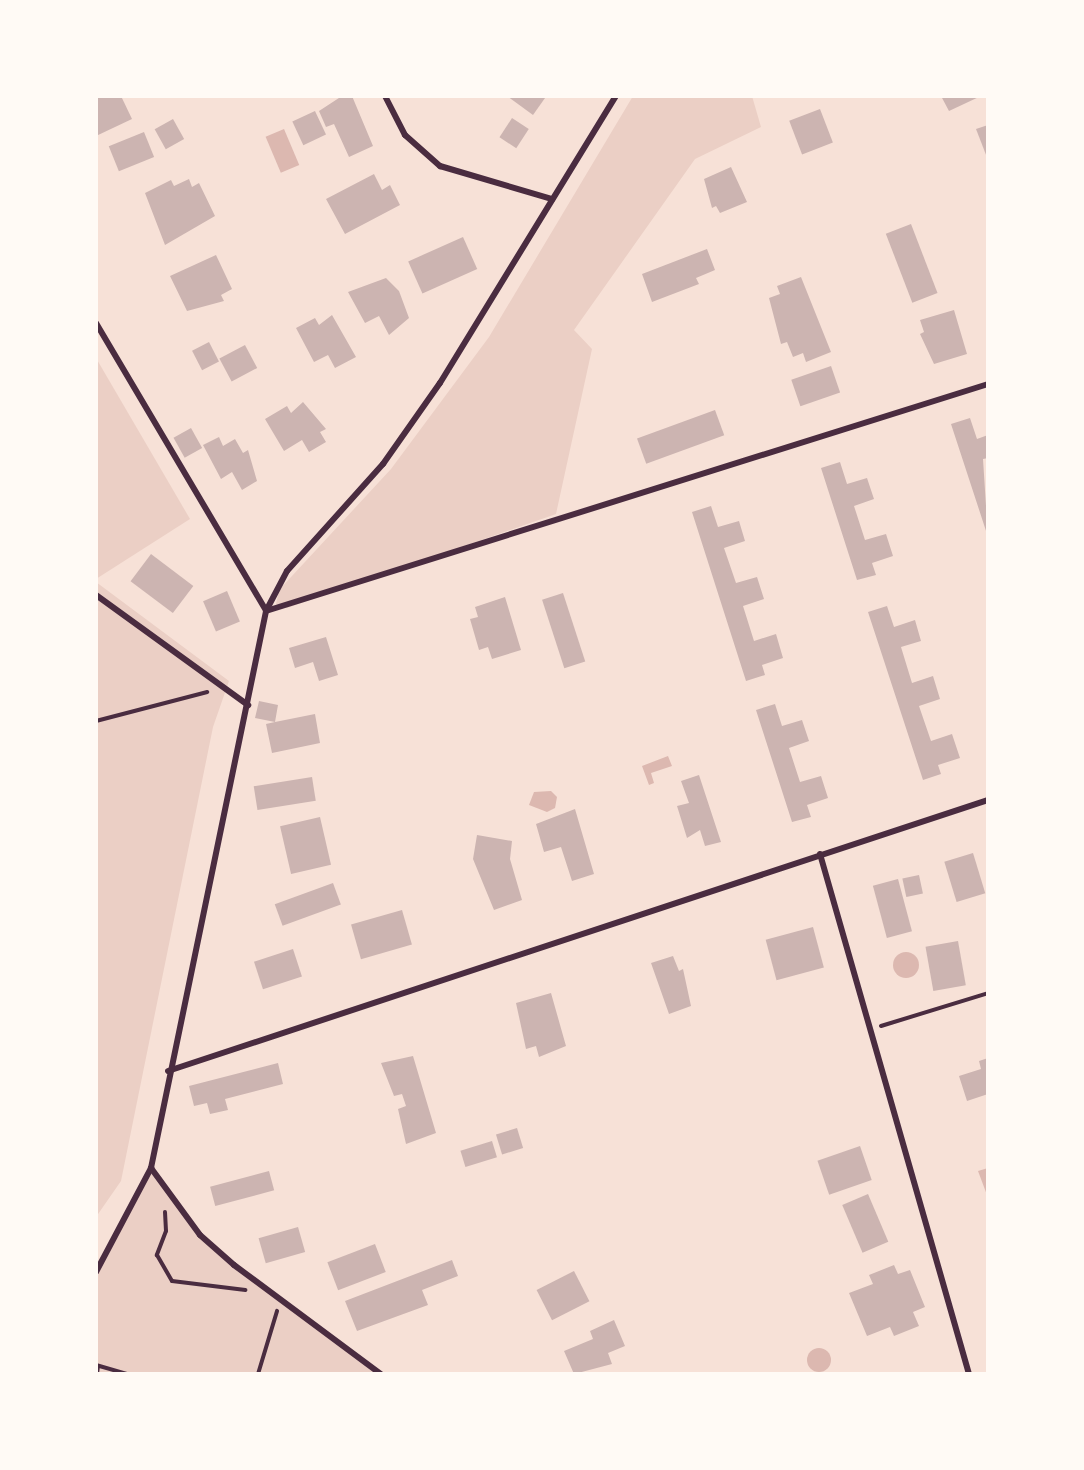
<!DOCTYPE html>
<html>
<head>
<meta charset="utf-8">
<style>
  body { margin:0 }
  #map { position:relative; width:1084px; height:1470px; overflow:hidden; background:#f7e1d7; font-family:Quicksand,sans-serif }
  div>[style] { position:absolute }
  .green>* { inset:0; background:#ebcfc5 }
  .water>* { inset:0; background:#dcb8b0; transform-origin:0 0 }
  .round { border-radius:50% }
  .building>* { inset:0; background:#ccb4b1; transform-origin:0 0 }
  .path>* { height:4px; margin:-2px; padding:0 2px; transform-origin:2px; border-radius:2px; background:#4a2c40 }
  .minor>* { height:6px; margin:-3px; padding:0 3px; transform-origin:3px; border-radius:3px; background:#4a2c40 }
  span { translate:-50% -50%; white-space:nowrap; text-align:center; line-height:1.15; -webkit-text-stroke:4.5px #fffaf5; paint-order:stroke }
  .frame { position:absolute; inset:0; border:98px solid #fffaf5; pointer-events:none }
</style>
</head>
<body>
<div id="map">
  <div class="green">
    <div style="clip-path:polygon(633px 96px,752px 96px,761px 127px,695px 159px,574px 330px,592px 349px,556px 514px,287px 608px,276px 604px,279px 590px,391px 469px,489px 337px)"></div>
    <div style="clip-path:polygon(96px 358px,190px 519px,96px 579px)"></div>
    <div style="clip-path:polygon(96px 582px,229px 681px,213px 727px,121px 1181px,96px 1217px)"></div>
    <div style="clip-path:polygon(151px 1168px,200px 1235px,234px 1265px,381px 1374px,96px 1374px,96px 1272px)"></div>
  </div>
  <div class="water">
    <div style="left:284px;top:129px;width:39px;height:20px;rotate:67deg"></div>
    <div style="clip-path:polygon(668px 756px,672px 766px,651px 773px,654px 783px,649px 785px,642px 766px)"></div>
    <div style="clip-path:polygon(551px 791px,557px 797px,555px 808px,547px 812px,529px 805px,534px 792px)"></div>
    <div class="round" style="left:893px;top:952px;width:26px;height:26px"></div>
    <div style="clip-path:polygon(988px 1168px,988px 1195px,987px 1195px,978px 1171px)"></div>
    <div class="round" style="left:807px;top:1348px;width:24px;height:24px"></div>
  </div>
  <div class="building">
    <div style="clip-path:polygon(96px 96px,121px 96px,132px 119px,96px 136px)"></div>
    <div style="clip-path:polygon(342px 96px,352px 96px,373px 146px,349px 157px,334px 124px,326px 127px,319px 111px)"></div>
    <div style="clip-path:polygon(507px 96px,543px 96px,545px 98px,533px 115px)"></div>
    <div style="clip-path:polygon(941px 96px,981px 96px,949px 111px)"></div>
    <div style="left:820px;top:109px;width:36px;height:33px;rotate:69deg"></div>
    <div style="left:315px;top:111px;width:26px;height:25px;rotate:65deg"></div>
    <div style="left:512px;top:118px;width:20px;height:23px;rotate:33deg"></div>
    <div style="left:173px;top:119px;width:23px;height:21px;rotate:61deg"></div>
    <div style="clip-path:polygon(988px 125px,988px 160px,976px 129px)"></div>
    <div style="left:144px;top:132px;width:27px;height:38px;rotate:68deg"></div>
    <div style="clip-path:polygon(731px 167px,747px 202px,720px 213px,716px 206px,712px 208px,704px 179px)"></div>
    <div style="clip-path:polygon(374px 174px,382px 190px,390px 185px,400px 205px,345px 234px,326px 199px)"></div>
    <div style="clip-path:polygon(189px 179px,192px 187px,199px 183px,215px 216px,165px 245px,145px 193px,171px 180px,174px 186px)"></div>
    <div style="left:911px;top:224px;width:74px;height:27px;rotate:69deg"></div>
    <div style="left:463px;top:237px;width:35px;height:60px;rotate:66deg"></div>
    <div style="clip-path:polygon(707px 249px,715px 270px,696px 278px,699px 284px,652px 302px,642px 274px)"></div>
    <div style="clip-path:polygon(216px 255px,232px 289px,221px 295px,224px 301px,187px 311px,170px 276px)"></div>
    <div style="clip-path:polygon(801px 277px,831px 352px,806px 362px,803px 353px,793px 357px,787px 342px,781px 344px,769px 298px,780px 294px,777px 286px)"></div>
    <div style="clip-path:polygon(386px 278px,399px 291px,409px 318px,389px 335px,379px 316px,365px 323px,348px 292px)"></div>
    <div style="clip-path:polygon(954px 310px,967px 354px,934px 364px,920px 334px,924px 332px,920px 320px)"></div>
    <div style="clip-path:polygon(332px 315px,356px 357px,335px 368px,328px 355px,314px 362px,296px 328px,315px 318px,319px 325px)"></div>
    <div style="left:209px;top:342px;width:22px;height:19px;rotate:63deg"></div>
    <div style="left:245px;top:345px;width:26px;height:29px;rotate:62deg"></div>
    <div style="left:831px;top:366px;width:28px;height:42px;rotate:71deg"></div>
    <div style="clip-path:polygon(303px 402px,326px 429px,320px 432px,326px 442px,309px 452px,302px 440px,284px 451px,265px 419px,287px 406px,291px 413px)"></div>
    <div style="left:715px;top:410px;width:27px;height:83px;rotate:70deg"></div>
    <div style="clip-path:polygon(970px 418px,977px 439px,988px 435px,988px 458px,983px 459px,988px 537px,951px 424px)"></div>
    <div style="left:191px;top:428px;width:23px;height:20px;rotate:61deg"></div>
    <div style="clip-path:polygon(219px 437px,223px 446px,235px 439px,243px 453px,248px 450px,257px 481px,242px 490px,232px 472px,221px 479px,203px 445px)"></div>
    <div style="clip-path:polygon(840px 462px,847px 484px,867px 478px,874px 499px,854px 506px,865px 540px,886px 534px,893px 556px,872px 563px,876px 575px,857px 580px,821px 468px)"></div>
    <div style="clip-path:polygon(711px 506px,718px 527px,739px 521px,745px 541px,724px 548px,736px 583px,757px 577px,764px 599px,743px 606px,754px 641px,776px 634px,783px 658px,762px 665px,765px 675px,746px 681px,692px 512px)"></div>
    <div style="left:151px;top:554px;width:53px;height:34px;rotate:37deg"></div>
    <div style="left:227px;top:591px;width:33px;height:26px;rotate:67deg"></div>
    <div style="left:563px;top:593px;width:72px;height:22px;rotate:72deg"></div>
    <div style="clip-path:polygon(505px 597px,521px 650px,492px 659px,488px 647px,479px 650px,470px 619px,478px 617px,475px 607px)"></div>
    <div style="clip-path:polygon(887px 606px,894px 627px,915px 620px,921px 641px,901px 647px,912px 683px,933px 676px,940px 699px,919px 706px,931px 741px,952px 734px,960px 758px,938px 765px,941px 774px,923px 780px,868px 612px)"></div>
    <div style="clip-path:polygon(326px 637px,338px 675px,319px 681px,313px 662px,295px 668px,289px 648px)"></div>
    <div style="clip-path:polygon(259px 701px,278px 705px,275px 722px,315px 714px,320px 743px,272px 753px,266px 724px,275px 722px,255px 718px)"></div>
    <div style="clip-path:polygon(775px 704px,782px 726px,802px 720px,809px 741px,789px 748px,800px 782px,821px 776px,828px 798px,807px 805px,811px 817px,792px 822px,756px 710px)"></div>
    <div style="clip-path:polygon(699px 775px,721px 842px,705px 846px,700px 830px,687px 838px,677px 806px,689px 803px,681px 781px)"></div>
    <div style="left:312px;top:777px;width:24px;height:59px;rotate:81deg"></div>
    <div style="clip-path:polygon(575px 809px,594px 874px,572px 881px,561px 847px,544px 852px,536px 824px)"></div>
    <div style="left:320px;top:817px;width:49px;height:41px;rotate:77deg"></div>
    <div style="clip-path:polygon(477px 835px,512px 841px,510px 859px,522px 900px,494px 910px,473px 859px)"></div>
    <div style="left:973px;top:853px;width:42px;height:30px;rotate:73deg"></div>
    <div style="left:919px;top:875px;width:19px;height:17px;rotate:78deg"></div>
    <div style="left:898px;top:879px;width:54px;height:26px;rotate:75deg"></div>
    <div style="left:333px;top:883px;width:23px;height:62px;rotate:70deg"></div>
    <div style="left:402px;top:910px;width:36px;height:53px;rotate:74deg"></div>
    <div style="left:813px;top:927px;width:42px;height:49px;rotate:75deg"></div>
    <div style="left:958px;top:941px;width:45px;height:33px;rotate:80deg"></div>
    <div style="left:293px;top:949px;width:29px;height:41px;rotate:72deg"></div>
    <div style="clip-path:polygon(673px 956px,679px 971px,683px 969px,691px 1006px,669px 1014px,651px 963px)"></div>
    <div style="clip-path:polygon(551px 993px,566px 1046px,539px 1057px,536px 1046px,526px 1049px,516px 1003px)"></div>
    <div style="clip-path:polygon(413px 1056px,436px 1133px,406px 1144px,398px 1109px,406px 1106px,402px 1094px,394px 1096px,381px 1063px)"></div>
    <div style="clip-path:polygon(988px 1058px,988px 1094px,967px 1101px,959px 1076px,981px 1069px,979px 1061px)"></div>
    <div style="clip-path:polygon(278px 1063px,283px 1084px,225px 1099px,228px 1110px,210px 1114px,207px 1103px,194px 1106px,189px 1086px)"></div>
    <div style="left:517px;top:1128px;width:21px;height:22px;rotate:73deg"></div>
    <div style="left:492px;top:1141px;width:17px;height:33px;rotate:73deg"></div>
    <div style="left:860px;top:1146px;width:36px;height:45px;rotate:71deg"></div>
    <div style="left:269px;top:1171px;width:20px;height:61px;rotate:75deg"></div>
    <div style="left:868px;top:1194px;width:52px;height:28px;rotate:67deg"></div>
    <div style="left:298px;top:1227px;width:26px;height:41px;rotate:74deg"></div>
    <div style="left:375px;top:1244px;width:30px;height:51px;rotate:69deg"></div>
    <div style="clip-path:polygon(452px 1260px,458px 1276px,422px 1290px,428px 1305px,357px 1331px,345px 1301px)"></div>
    <div style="clip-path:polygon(894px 1265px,898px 1274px,910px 1270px,925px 1307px,913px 1312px,919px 1326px,894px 1336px,890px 1327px,867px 1336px,849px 1293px,873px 1284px,869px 1275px)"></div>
    <div style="left:574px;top:1271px;width:34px;height:42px;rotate:63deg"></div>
    <div style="clip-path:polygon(614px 1320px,625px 1346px,608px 1353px,612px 1364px,574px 1374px,564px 1351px,593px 1339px,590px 1331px)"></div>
  </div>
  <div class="path">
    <div style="left:96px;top:721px;width:115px;rotate:-14.6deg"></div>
    <div style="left:881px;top:1026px;width:112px;rotate:-17.1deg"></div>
    <div style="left:165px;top:1212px;width:19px;rotate:87deg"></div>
    <div style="left:166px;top:1231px;width:26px;rotate:111deg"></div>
    <div style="left:157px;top:1255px;width:30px;rotate:60deg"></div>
    <div style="left:172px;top:1281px;width:74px;rotate:7deg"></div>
    <div style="left:96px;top:1365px;width:32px;rotate:16deg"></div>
    <div style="left:97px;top:1374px;width:8px;rotate:-83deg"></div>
    <div style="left:258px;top:1374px;width:66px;rotate:-73.2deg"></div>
  </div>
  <div class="minor">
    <div style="left:385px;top:96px;width:44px;rotate:62.9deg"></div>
    <div style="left:405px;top:135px;width:47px;rotate:41.5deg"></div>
    <div style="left:440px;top:166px;width:117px;rotate:16.4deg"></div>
    <div style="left:96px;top:323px;width:334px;rotate:59.4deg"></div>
    <div style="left:96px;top:595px;width:188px;rotate:35.9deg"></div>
    <div style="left:266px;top:611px;width:757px;rotate:-17.45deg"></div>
    <div style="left:820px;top:854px;width:541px;rotate:74.01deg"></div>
    <div style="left:168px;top:1071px;width:864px;rotate:-18.29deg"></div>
    <div style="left:151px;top:1168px;width:83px;rotate:53.8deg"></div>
    <div style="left:200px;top:1235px;width:45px;rotate:41.4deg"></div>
    <div style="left:234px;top:1265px;width:183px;rotate:36.6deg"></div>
    <div style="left:96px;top:1272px;width:118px;rotate:-62.1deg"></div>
    <div style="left:151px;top:1168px;width:569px;rotate:-78.33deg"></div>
    <div style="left:266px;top:611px;width:45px;rotate:-62.3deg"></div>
    <div style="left:287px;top:571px;width:144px;rotate:-48.1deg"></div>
    <div style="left:383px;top:464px;width:99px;rotate:-54.9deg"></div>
    <div style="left:440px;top:383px;width:337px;rotate:-58.5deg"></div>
  </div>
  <div class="frame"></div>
</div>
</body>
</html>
